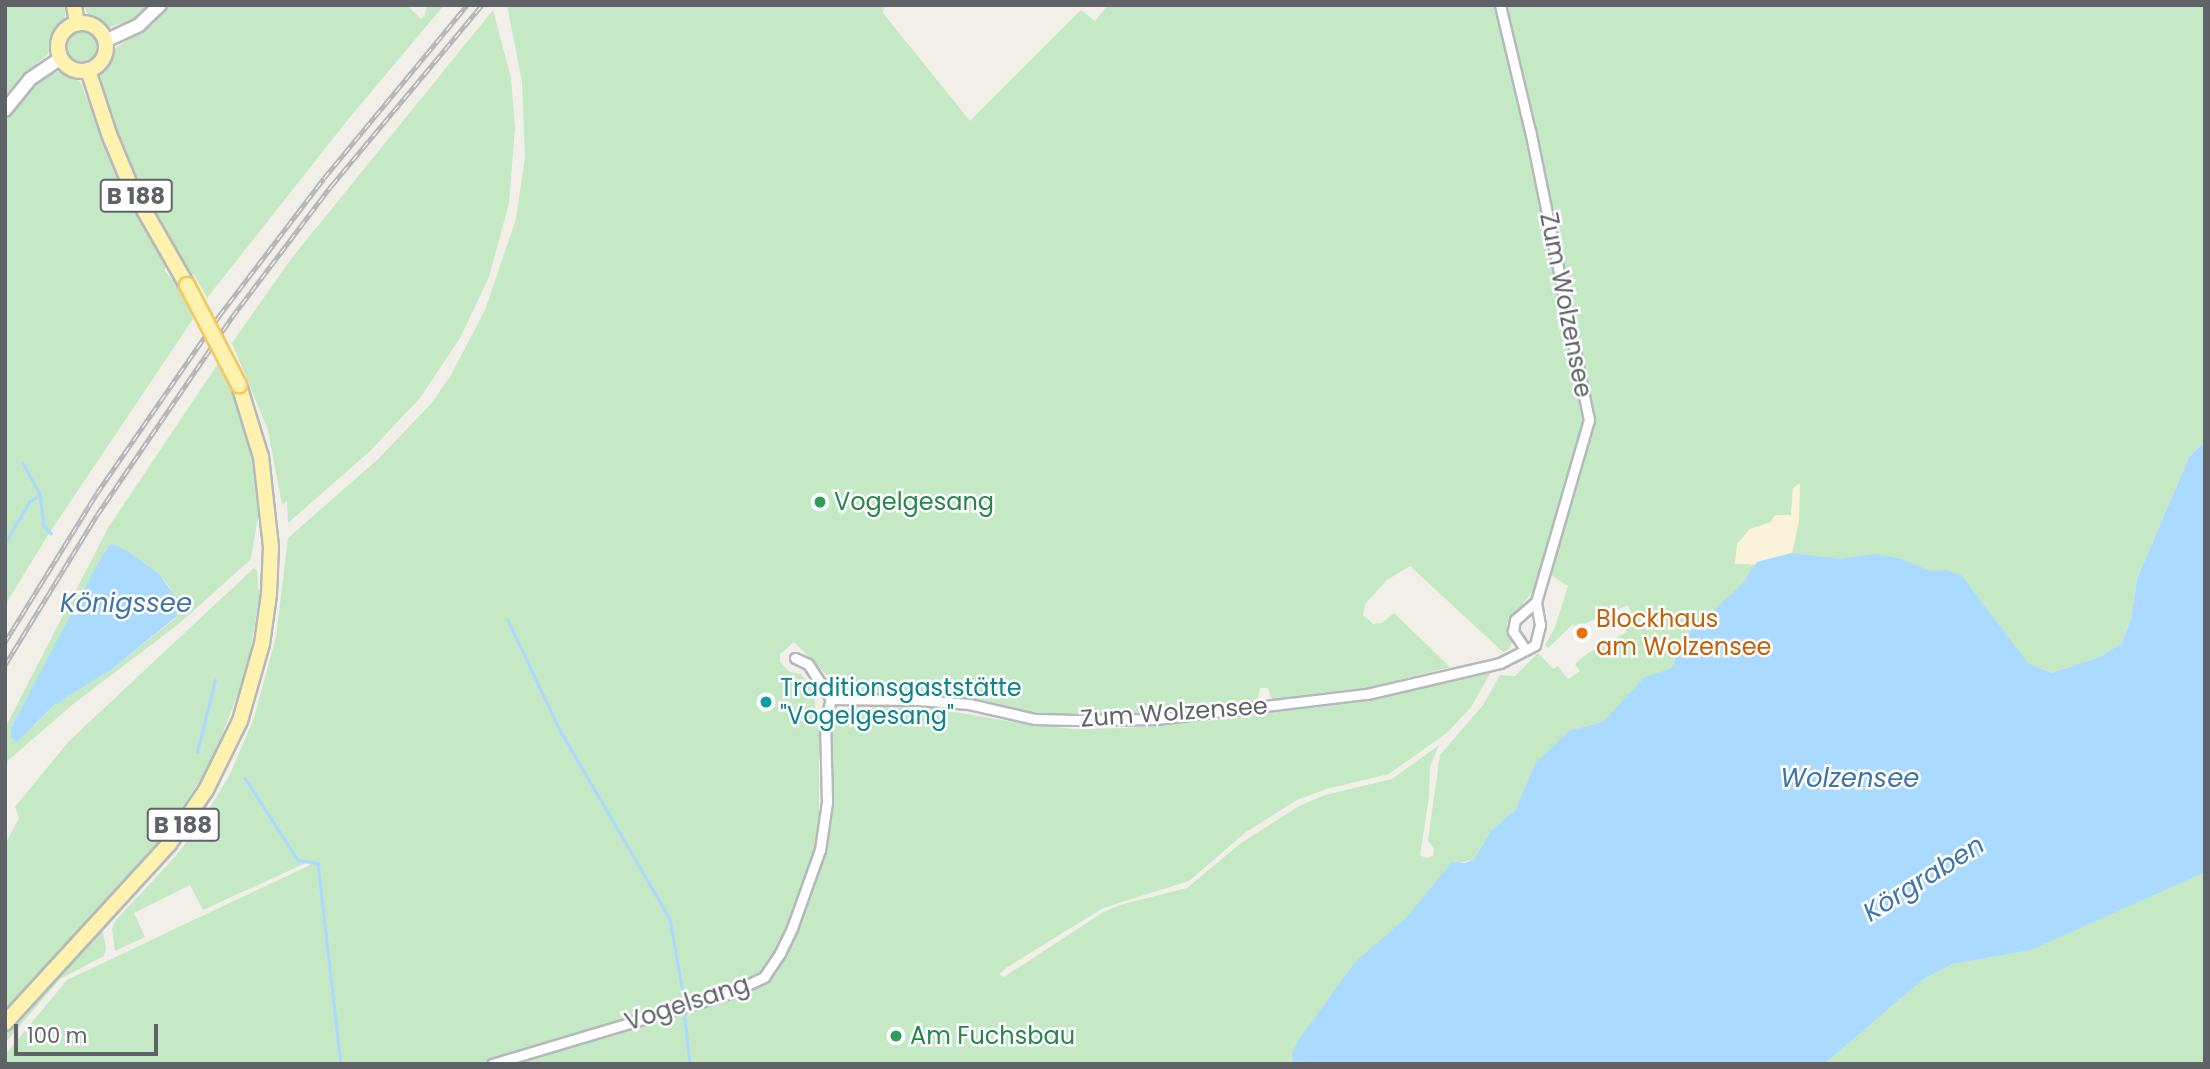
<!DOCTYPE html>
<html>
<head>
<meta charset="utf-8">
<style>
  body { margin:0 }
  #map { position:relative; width:2210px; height:1069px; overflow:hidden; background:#f1efe8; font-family:Poppins,sans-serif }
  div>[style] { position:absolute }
  .green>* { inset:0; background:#c5e8c5 }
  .round { border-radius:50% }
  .sand>* { inset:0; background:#fbf3d9 }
  .water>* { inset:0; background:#aadaff }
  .stream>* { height:2.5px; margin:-1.25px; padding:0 1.25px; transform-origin:1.25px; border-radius:1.25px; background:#aadaff }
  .roads { filter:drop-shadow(2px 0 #b5b8bc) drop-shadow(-2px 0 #b5b8bc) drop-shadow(0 2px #b5b8bc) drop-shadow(0 -2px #b5b8bc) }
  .street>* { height:9px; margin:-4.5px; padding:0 4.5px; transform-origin:4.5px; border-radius:4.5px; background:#fff }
  .secondary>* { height:12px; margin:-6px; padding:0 6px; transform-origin:6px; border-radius:6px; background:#fff }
  .primary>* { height:14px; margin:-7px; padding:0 7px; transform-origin:7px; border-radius:7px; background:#fff2af }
  .primary>.ring { margin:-7px; padding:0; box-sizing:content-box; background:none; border:14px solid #fff2af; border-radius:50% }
  .rail>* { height:5px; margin-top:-2.5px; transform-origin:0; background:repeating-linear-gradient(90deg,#fff 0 8px,#b6b7b8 0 16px); box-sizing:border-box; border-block:2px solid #b6b7b8 }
  .bridges { filter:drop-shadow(2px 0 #f2c960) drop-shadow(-2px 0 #f2c960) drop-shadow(0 2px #f2c960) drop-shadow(0 -2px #f2c960) }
  .primary-bridge>* { height:14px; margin:-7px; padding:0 7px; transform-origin:7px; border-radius:7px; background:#fff2af }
  .dots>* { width:19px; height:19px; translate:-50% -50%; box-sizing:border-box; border:4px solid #fff; border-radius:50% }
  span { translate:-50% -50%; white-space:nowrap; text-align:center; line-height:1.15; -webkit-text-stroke:5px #fff; paint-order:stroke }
  .shield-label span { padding:2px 5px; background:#fff; border:2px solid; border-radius:5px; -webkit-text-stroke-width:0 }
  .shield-label { font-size:23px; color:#5f6368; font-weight:700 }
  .street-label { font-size:24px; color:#5f6368 }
  .leisure-label { font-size:24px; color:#27864d }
  .left { translate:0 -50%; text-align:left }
  .food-label { font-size:24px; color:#c56008 }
  .culture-label { font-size:24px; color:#0d838f }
  .water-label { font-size:26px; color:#4174aa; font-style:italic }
  .frame { position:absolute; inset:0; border:7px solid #5f6368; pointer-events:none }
  .scale { position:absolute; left:14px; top:1024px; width:144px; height:32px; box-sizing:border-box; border:4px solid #5f6368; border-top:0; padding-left:9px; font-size:21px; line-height:24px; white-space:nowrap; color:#5f6368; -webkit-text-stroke:5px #fff; paint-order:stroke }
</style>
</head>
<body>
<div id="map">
  <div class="green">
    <div style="clip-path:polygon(5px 5px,65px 5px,65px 17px,47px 55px,23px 74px,5px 96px)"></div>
    <div style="clip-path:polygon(83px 5px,154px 5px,136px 19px,110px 27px,89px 16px)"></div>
    <div style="clip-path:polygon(168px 5px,407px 5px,421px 19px,425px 15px,427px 5px,444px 5px,346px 122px,207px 298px,194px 274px,189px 276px,143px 197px,117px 139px,102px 88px,101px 76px,113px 50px,152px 24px)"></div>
    <div style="clip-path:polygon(507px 5px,885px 5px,883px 13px,970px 121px,1081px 10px,1095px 21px,1108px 5px,1498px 5px,1529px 138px,1586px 419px,1534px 590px,1507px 623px,1512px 643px,1509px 649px,1503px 652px,1410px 566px,1387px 580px,1365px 604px,1363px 615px,1373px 624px,1382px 623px,1394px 613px,1450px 667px,1367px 688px,1272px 700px,1268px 688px,1260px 688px,1257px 702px,1246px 704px,1155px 714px,1077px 717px,1019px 711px,951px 696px,849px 693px,841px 689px,794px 642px,780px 654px,780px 662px,790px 672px,801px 674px,813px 689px,819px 733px,819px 814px,815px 847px,789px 928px,762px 974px,728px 991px,685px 1000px,477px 1064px,5px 1064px,5px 1055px,67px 980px,310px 865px,308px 862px,203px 910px,190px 885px,134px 913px,145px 937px,115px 951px,112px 929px,116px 920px,175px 857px,204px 818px,230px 774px,254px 718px,276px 637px,288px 538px,377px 460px,431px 404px,451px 375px,485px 310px,516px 219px,525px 157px,522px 82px)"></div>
    <div style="clip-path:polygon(1503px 5px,2205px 5px,2205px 441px,2189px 457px,2137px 579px,2131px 619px,2122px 643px,2100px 657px,2051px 673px,2028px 663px,2007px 640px,1886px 572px,1787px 555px,1799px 521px,1799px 484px,1793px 488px,1791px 515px,1750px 529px,1750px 565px,1755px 564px,1756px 580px,1704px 641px,1523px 794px,1516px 809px,1491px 831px,1474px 859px,1459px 863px,1447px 894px,1347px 976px,1300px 1064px,506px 1064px,730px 997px,769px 978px,795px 934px,826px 849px,832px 801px,829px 731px,833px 721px,848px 708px,914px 705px,1026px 724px,1073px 729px,1127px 728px,1224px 719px,1373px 698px,1491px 672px,1471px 707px,1448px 732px,1389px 774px,1326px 789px,1297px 800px,1246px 832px,1189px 881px,1103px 908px,1006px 968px,999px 974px,1004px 977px,1102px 913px,1120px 905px,1187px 888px,1241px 843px,1299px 806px,1325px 795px,1392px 779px,1439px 745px,1430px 767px,1429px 797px,1420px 855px,1426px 858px,1433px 856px,1434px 849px,1428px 840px,1440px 755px,1483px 705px,1500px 675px,1515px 676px,1538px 653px,1553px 669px,1558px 666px,1568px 679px,1580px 671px,1575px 664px,1588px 653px,1627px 632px,1623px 625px,1634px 619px,1628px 605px,1577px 627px,1573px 624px,1548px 648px,1545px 645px,1555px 627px,1568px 586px,1551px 575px,1549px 569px,1592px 418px)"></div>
    <div style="clip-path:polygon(493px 10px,511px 78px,515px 127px,509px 203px,489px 277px,460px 338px,420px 398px,370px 451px,288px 523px,287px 501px,282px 505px,268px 430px,232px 343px,291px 259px)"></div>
    <div class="round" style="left:66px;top:31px;width:32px;height:32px"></div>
    <div style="clip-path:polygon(53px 72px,64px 72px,80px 82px,123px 185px,165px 260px,165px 271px,183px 292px,193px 319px,48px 535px,5px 605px,5px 121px,17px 101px,32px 86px)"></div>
    <div style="clip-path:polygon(evenodd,219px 362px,238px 403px,255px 468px,260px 505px,251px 559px,181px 622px,72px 705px,5px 763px,5px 728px,108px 528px,219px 362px,109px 546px,131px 553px,160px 575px,168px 585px,179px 611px,177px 617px,112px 669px,53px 706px,35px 725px,11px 728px,109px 546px)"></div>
    <div style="clip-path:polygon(254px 568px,257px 571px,258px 590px,261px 588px,247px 671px,210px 765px,160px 840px,5px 1010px,5px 844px,19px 818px,15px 807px,69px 741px)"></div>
    <div style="clip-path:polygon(2205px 843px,2205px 1064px,1824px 1064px,1925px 978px,1953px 964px,2031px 950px)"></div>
    <div style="clip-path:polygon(107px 919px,103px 933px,106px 948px,104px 956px,60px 979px,5px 1043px,5px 1033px,36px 994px)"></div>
  </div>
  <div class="sand">
    <div style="clip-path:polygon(1800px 483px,1799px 521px,1792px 553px,1764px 558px,1755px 564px,1735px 564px,1737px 544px,1750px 529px,1770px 523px,1775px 515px,1791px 515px,1793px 488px)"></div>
  </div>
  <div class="water">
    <div style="clip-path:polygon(2205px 441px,2205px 872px,2031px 950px,1953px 964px,1925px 978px,1824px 1064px,1293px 1064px,1292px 1053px,1298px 1041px,1355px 962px,1406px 918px,1452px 862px,1465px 863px,1474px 859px,1491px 831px,1516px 809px,1535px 764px,1569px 731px,1603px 722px,1645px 677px,1670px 669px,1674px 665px,1677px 644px,1743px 583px,1757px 562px,1792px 553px,1840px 559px,1875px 554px,1902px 559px,1930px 571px,1946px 570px,1961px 575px,2028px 663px,2051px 673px,2100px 657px,2122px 643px,2131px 619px,2137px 579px,2189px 457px)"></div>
    <div style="clip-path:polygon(114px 544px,131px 553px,160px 575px,177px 600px,177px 616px,112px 669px,53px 706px,17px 742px,11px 737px,11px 728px,97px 565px,109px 546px)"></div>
  </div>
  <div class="stream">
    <div style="left:23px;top:463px;width:35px;rotate:61deg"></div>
    <div style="left:40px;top:494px;width:32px;rotate:83deg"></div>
    <div style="left:44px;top:526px;width:10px;rotate:45deg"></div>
    <div style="left:5px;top:543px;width:48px;rotate:-59.7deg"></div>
    <div style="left:29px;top:502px;width:12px;rotate:-35deg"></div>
    <div style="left:508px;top:620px;width:122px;rotate:64.7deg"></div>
    <div style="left:560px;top:730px;width:219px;rotate:59.8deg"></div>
    <div style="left:670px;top:919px;width:75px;rotate:80deg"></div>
    <div style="left:197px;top:752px;width:74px;rotate:-76deg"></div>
    <div style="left:245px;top:778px;width:98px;rotate:57.1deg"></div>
    <div style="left:298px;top:860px;width:20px;rotate:9deg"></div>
    <div style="left:318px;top:863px;width:202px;rotate:83.5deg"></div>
    <div style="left:684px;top:1011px;width:53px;rotate:83.5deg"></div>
  </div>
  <div class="roads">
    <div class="street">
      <div style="left:1525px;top:649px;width:22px;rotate:-124deg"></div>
      <div style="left:1513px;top:631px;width:11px;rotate:-80deg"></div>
      <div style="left:1515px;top:620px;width:28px;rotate:-41deg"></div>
      <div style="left:795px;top:658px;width:14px;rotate:25deg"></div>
      <div style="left:808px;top:664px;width:42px;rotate:56.7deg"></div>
      <div style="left:831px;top:699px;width:87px;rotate:0.7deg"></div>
      <div style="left:918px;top:700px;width:51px;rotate:4.5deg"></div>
      <div style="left:969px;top:704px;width:68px;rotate:12.8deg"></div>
      <div style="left:1035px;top:719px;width:41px;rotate:1.4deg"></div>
      <div style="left:1076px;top:720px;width:80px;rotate:-0.7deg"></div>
      <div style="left:1156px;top:719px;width:212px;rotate:-6.8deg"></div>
      <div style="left:1367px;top:694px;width:137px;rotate:-13.1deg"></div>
      <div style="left:1500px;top:663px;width:39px;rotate:-27deg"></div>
      <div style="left:1535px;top:645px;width:21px;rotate:-76deg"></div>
      <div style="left:1540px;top:625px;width:23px;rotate:-100deg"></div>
      <div style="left:1536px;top:602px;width:190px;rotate:-73.8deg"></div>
      <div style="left:1589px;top:420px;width:295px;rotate:-101.5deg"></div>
      <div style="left:1530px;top:131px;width:130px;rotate:-103.4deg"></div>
      <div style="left:492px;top:1064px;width:248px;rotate:-16.6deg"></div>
      <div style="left:730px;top:993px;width:38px;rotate:-25deg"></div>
      <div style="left:764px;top:977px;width:29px;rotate:-56deg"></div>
      <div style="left:780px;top:953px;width:28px;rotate:-64deg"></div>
      <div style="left:792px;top:928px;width:83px;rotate:-70.3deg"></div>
      <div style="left:820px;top:850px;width:49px;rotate:-81.7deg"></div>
      <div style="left:827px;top:802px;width:81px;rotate:-91.4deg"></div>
      <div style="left:825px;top:721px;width:23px;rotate:-75deg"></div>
    </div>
    <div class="secondary">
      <div style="left:105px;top:41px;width:38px;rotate:-25deg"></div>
      <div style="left:139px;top:25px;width:29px;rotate:-44deg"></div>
      <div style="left:5px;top:110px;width:40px;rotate:-51deg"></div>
      <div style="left:30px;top:79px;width:37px;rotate:-34deg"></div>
    </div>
    <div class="primary">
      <div style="left:74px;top:5px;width:19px;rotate:81deg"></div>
      <div class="ring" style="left:58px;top:23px;width:34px;height:34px"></div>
      <div style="left:88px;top:70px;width:67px;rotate:71.8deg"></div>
      <div style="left:109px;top:134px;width:57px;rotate:67.5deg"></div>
      <div style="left:131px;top:187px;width:113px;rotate:60.3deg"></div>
      <div style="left:5px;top:1023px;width:243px;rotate:-47.5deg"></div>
      <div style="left:169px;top:844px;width:65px;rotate:-55.6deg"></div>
      <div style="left:206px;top:790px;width:77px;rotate:-63.8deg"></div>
      <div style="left:240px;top:721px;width:80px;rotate:-74.1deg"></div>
      <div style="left:262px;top:644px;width:50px;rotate:-82deg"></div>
      <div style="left:269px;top:594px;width:47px;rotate:-87.6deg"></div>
      <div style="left:271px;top:547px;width:91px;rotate:-96.3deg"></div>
      <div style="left:261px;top:457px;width:75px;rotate:-107deg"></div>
    </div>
  </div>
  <div class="rail">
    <div style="left:5px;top:642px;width:175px;rotate:-58.3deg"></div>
    <div style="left:97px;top:493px;width:215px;rotate:-55.4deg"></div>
    <div style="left:219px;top:316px;width:173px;rotate:-52.7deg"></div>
    <div style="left:324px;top:178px;width:224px;rotate:-50.4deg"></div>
    <div style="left:5px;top:665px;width:176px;rotate:-58.5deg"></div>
    <div style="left:97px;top:515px;width:240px;rotate:-55.7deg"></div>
    <div style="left:232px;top:317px;width:166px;rotate:-52.9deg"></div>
    <div style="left:332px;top:185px;width:234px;rotate:-50.2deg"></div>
  </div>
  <div class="bridges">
    <div class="primary-bridge">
      <div style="left:187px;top:285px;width:113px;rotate:62.5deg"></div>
    </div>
  </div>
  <div class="dots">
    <div style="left:820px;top:502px;background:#2e9e5b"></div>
    <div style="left:1582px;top:633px;background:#e8710a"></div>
    <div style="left:766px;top:702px;background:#0f9aa8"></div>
    <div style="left:896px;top:1036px;background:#2e9e5b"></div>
  </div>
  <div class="shield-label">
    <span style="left:136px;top:196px">B 188</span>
    <span style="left:183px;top:825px">B 188</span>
  </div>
  <div class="street-label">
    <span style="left:1566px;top:305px;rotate:79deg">Zum Wolzensee</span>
    <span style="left:1174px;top:712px;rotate:-4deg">Zum Wolzensee</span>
    <span style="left:687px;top:1003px;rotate:-18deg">Vogelsang</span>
  </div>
  <div class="leisure-label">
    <span class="left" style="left:834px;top:502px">Vogelgesang</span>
    <span class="left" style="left:910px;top:1036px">Am Fuchsbau</span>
  </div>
  <div class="food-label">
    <span class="left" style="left:1596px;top:633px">Blockhaus<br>am Wolzensee</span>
  </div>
  <div class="culture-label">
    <span class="left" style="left:780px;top:702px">Traditionsgaststätte<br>"Vogelgesang"</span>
  </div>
  <div class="water-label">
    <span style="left:126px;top:604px">Königssee</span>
    <span style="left:1850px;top:779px">Wolzensee</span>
    <span style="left:1924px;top:879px;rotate:-32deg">Körgraben</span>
  </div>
  <div class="frame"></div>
  <div class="scale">100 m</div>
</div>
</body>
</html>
